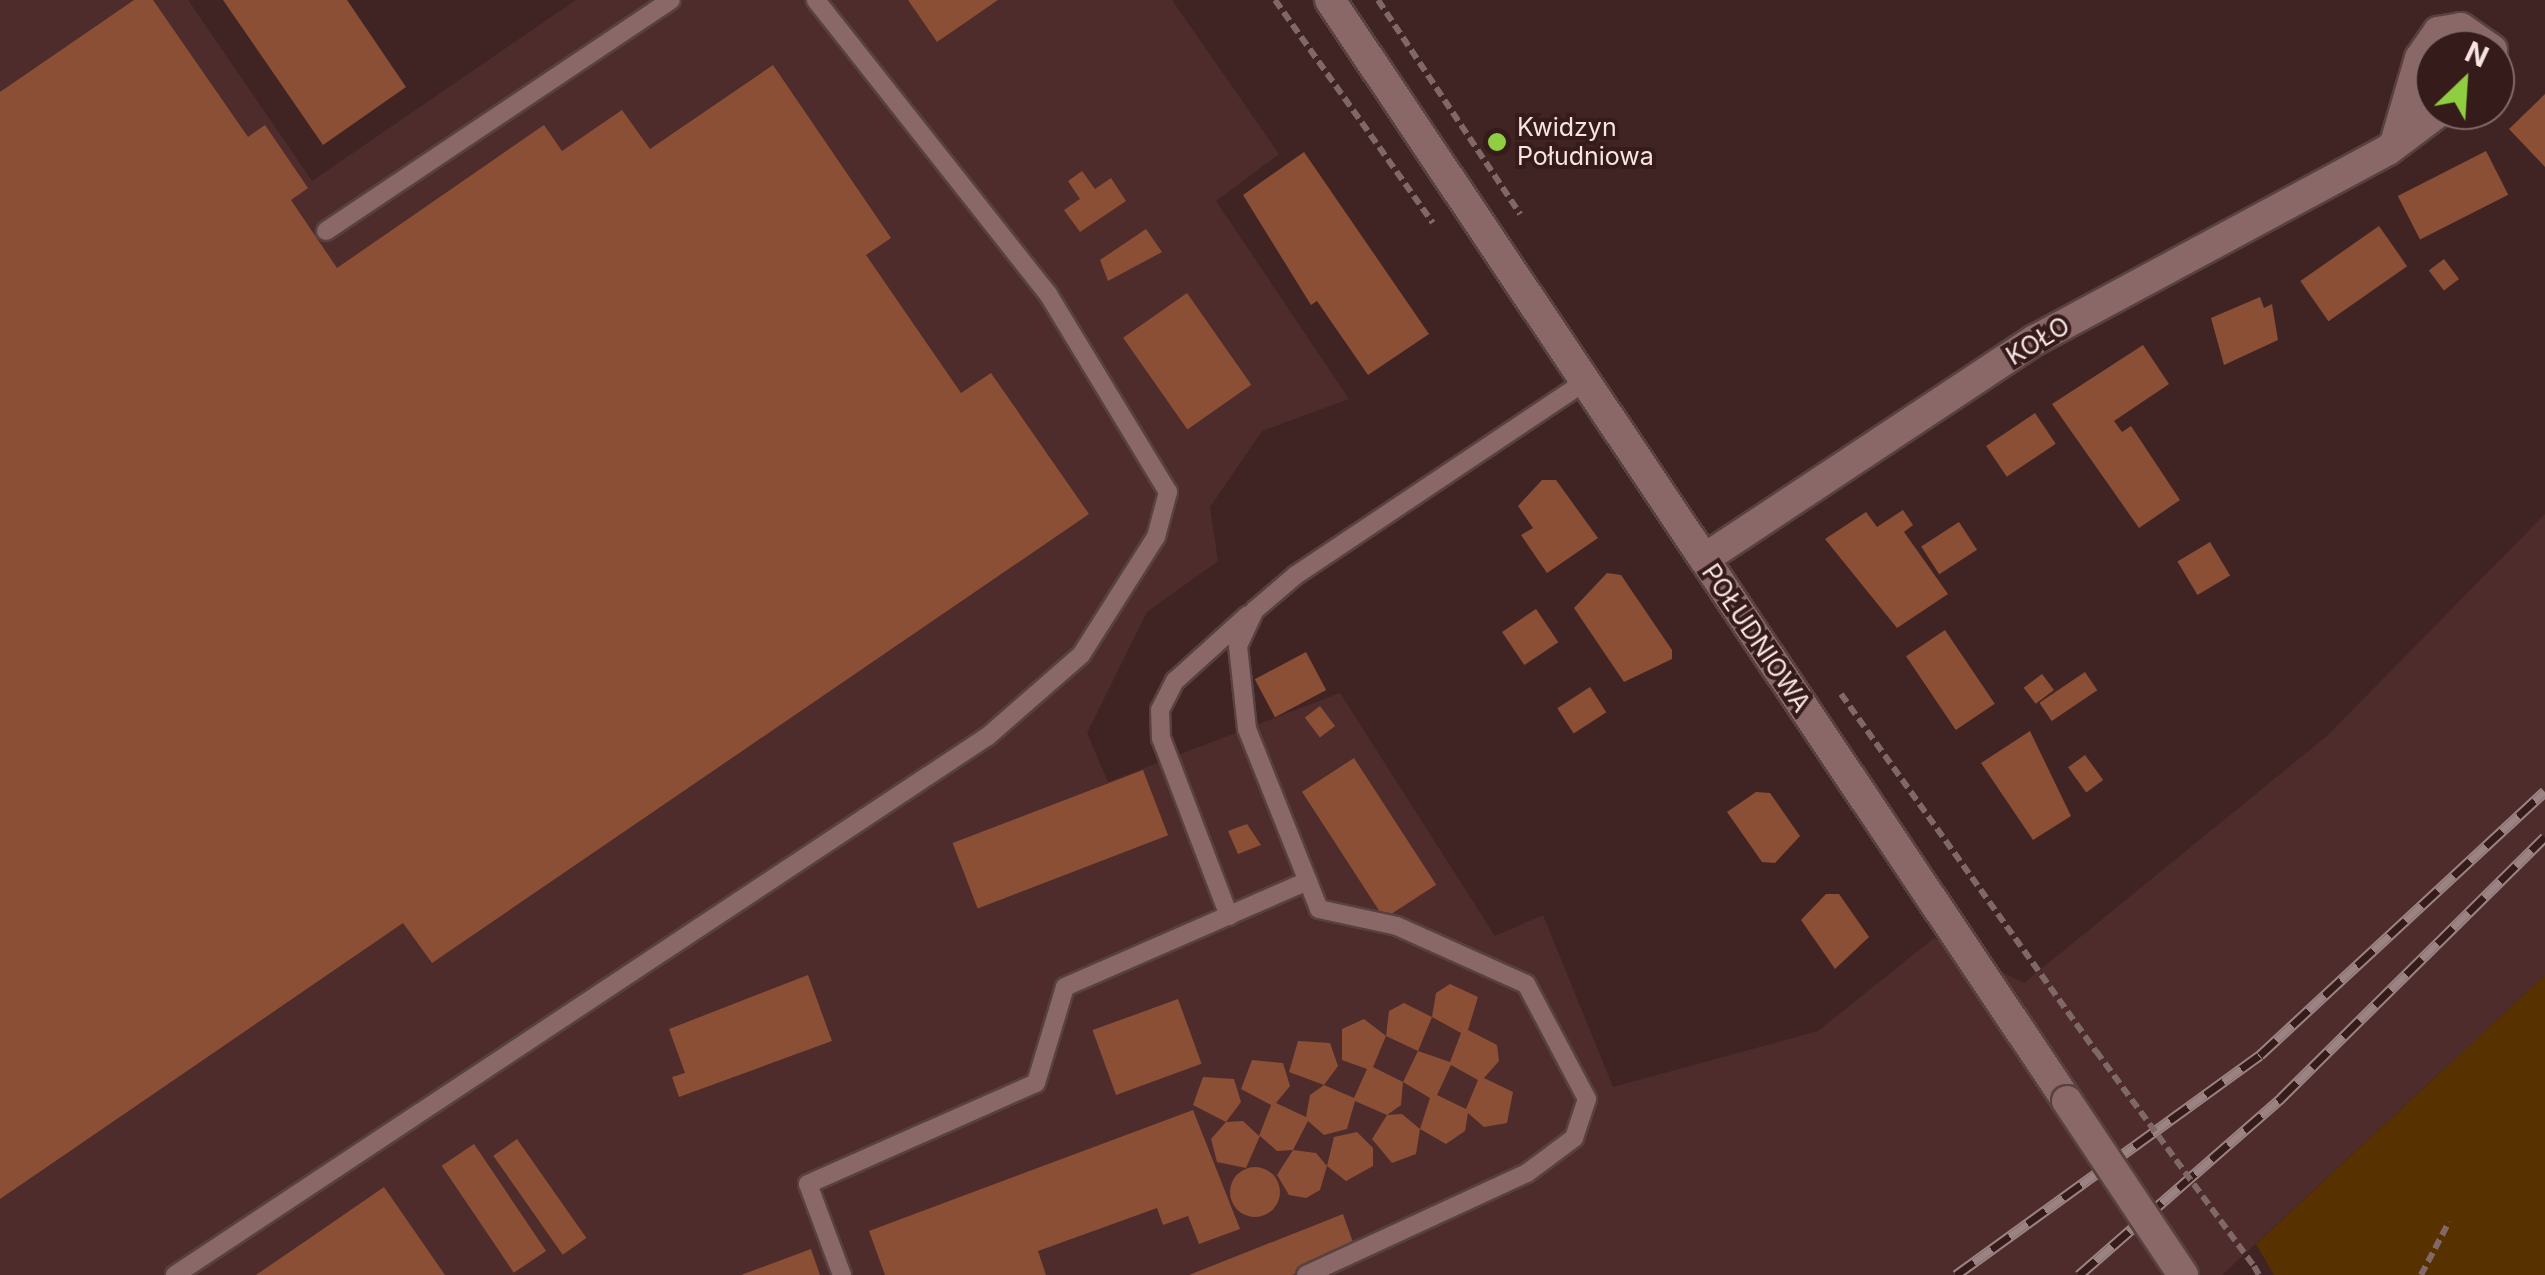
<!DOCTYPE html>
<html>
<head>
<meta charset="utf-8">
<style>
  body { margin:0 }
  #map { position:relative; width:2545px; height:1275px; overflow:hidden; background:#402424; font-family:Inter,sans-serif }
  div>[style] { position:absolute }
  .built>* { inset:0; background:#4e2c2b }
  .green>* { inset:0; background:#583100 }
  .building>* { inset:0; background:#8b4f35; transform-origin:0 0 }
  .round { border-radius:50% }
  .path>* { height:6px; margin-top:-3px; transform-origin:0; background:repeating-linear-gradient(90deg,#816868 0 10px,transparent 0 15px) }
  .roads { filter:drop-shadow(2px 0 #584140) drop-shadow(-2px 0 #584140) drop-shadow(0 2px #584140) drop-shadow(0 -2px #584140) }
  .service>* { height:18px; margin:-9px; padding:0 9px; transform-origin:9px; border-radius:9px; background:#896867 }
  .minor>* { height:30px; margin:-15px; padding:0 15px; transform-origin:15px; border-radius:15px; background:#896867 }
  .tertiary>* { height:30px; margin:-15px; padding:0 15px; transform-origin:15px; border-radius:15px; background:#896867 }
  .rail>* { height:11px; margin-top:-5.5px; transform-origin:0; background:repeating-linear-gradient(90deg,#351b1a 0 22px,#9b8383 0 44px); box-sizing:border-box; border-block:2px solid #9b8383 }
  .path-bridge>* { height:6px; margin-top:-3px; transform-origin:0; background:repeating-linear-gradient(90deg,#816868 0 10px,transparent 0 15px) }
  .bridges { filter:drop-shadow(2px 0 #584140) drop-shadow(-2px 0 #584140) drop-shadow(0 2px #584140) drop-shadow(0 -2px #584140) }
  .tertiary-bridge>* { height:30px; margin:-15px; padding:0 15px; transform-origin:15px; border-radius:15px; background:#896867 }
  .dots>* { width:28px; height:28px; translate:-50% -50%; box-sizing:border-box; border:5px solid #351b1a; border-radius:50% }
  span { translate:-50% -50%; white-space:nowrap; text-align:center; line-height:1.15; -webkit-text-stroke:8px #351b1a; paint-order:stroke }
  .poi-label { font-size:25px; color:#f7e4e3 }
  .left { translate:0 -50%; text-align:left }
  .street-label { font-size:25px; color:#f7e4e3 }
  .north { position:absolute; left:2415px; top:30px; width:100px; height:100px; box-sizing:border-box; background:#351b1a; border:2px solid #836b6a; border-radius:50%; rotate:25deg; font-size:28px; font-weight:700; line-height:40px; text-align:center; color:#f7e4e3 }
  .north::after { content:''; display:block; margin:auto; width:35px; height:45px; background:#8fcd41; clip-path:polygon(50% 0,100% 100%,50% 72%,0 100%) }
</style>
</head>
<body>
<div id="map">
  <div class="built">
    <div style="clip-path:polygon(0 0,188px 0,312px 181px,576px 0,908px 0,937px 41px,998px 0,1172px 0,1279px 154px,1216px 201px,1349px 399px,1262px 431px,1210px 507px,1218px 561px,1147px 612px,1087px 733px,1108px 782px,1340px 693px,1495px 936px,1543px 915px,1613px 1087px,1818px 1031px,1934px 938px,2024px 983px,2328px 735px,2545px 514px,2545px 975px,2222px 1275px,0 1275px)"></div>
  </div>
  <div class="green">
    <div style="clip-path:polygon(2545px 975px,2545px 1275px,2274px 1275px,2256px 1244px)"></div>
  </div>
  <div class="building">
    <div style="clip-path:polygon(134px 0,153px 0,248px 137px,265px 125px,308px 188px,291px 200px,337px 268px,544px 125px,562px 151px,622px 110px,650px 149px,773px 65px,891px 238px,866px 255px,961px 393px,991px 373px,1089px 514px,432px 963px,403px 923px,0 1199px,0 92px)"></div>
    <div style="clip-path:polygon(223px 0,347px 0,406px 87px,323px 145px)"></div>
    <div style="clip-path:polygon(908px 0,998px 0,937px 42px)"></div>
    <div style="clip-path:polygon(2545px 94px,2545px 167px,2509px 129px)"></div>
    <div style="left:2486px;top:151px;width:49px;height:99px;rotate:63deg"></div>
    <div style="clip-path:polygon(1304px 152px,1429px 334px,1368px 375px,1317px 301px,1311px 305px,1243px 195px)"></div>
    <div style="clip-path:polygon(1082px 171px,1095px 189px,1111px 178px,1126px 201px,1080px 232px,1064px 210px,1080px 199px,1068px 181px)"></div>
    <div style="left:2379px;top:226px;width:49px;height:96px;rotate:55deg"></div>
    <div style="clip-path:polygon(1146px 229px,1162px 252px,1108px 281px,1100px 260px)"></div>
    <div style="left:2444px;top:259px;width:25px;height:19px;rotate:53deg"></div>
    <div style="left:1187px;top:293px;width:112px;height:78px;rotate:55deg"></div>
    <div style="clip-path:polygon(2260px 297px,2264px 308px,2272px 304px,2278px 340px,2224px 365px,2211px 318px)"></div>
    <div style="clip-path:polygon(2143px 345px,2169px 384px,2114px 421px,2122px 432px,2131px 426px,2180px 500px,2139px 528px,2052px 404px)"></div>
    <div style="left:2035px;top:413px;width:37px;height:59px;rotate:56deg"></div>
    <div style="clip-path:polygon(1542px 480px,1556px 480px,1598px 538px,1547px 573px,1521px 535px,1533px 528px,1518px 506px)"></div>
    <div style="clip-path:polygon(1903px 510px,1913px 525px,1904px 532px,1948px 594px,1897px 628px,1825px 539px,1866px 512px,1877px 527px)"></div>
    <div style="left:1959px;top:522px;width:33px;height:45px;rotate:57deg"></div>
    <div style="left:2210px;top:542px;width:39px;height:38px;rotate:59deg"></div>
    <div style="clip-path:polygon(1607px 573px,1621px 575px,1672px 650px,1672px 659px,1624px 682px,1574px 608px)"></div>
    <div style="left:1536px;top:609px;width:40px;height:41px;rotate:56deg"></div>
    <div style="left:1945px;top:630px;width:89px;height:47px;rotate:56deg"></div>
    <div style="left:1306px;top:652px;width:43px;height:58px;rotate:62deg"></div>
    <div style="left:2085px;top:672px;width:22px;height:55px;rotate:56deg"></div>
    <div style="left:2042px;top:674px;width:20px;height:23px;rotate:53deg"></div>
    <div style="left:1590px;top:687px;width:30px;height:39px;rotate:57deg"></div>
    <div style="left:1320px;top:706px;width:25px;height:19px;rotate:53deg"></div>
    <div style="clip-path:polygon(2030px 731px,2071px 816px,2033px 840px,1981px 763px)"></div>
    <div style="left:2085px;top:755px;width:31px;height:21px;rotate:54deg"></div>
    <div style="left:1354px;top:758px;width:151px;height:62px;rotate:57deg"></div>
    <div style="left:1143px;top:770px;width:70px;height:204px;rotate:69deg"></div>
    <div style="clip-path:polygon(1756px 792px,1770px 793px,1800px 836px,1775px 863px,1762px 862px,1727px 812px)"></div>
    <div style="clip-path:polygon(1247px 824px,1261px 845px,1238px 854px,1228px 831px)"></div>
    <div style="clip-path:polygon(1826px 894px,1839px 894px,1869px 937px,1835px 969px,1801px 920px)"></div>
    <div style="clip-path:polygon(808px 975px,832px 1041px,679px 1097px,672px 1077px,685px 1073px,669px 1029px)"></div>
    <div style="clip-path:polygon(evenodd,1450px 984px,1478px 997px,1468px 1030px,1497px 1045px,1499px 1061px,1484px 1078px,1513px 1092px,1507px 1123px,1484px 1127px,1468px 1113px,1465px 1131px,1446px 1144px,1420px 1129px,1416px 1154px,1392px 1163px,1372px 1139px,1387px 1115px,1355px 1101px,1347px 1129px,1324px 1135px,1308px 1121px,1293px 1150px,1316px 1153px,1327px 1166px,1334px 1137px,1357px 1132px,1373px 1148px,1373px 1166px,1346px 1181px,1327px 1166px,1320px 1190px,1306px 1198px,1289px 1195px,1277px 1175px,1293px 1150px,1277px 1151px,1260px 1136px,1246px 1168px,1217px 1162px,1211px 1139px,1226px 1122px,1193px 1105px,1203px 1077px,1234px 1079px,1241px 1102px,1226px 1122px,1243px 1121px,1259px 1136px,1271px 1105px,1241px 1089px,1252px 1060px,1283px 1063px,1290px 1086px,1276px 1103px,1306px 1117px,1310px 1095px,1324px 1085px,1289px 1072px,1298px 1041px,1330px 1043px,1338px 1066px,1324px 1085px,1354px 1098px,1367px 1069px,1342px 1060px,1342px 1029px,1364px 1019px,1386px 1036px,1389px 1011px,1404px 1003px,1432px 1017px,1436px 993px,1450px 984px,1432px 1017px,1461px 1033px,1450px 1062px,1418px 1051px,1432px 1017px,1450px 984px,1386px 1036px,1418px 1051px,1403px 1082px,1373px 1067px,1386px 1036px,1450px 984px,1451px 1065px,1478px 1080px,1466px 1109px,1437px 1095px,1451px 1065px,1450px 984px,1403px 1082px,1430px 1098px,1420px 1129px,1402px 1114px,1387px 1115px,1401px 1105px,1403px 1082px)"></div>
    <div style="left:1178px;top:999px;width:69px;height:91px;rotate:70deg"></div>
    <div style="clip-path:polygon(1193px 1110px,1240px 1229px,1199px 1244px,1188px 1216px,1163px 1225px,1157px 1208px,1038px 1251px,1046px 1275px,885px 1275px,869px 1231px)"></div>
    <div style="left:517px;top:1139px;width:121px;height:29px;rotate:55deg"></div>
    <div style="left:474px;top:1144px;width:129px;height:39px;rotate:56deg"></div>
    <div class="round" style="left:1230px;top:1167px;width:50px;height:50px"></div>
    <div style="clip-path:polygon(384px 1187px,445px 1275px,256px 1275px,326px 1227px)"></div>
    <div style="clip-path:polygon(1343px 1214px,1356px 1251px,1292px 1275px,1189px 1275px)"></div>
    <div style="clip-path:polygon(811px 1249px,820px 1275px,741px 1275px)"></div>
  </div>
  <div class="path">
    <div style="left:1275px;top:0;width:273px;rotate:54.7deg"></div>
    <div style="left:1378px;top:0;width:257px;rotate:56.4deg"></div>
    <div style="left:1841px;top:694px;width:439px;rotate:54.5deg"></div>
    <div style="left:2254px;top:1266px;width:10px;rotate:61deg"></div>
    <div style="left:2421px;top:1275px;width:60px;rotate:-62.2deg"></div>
  </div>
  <div class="roads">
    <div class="service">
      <div style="left:326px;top:231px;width:415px;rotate:-33.8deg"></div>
      <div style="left:1229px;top:916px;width:191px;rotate:-110.9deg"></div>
      <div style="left:1161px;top:738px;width:28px;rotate:-92deg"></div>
      <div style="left:1160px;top:710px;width:33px;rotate:-63deg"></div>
      <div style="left:1175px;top:681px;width:98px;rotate:-42.1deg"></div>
      <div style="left:175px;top:1275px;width:975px;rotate:-33.54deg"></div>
      <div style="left:988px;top:736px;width:123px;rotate:-41.1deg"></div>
      <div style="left:1081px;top:655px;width:140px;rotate:-57.6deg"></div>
      <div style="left:1156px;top:537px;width:47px;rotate:-75.1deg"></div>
      <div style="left:1168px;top:492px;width:232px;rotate:-121.2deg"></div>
      <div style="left:1048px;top:294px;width:375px;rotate:-128.3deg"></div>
      <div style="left:842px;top:1275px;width:97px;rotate:-110.5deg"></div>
      <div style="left:808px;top:1184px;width:249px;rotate:-23.9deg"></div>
      <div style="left:1036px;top:1083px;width:100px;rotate:-73.2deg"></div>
      <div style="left:1065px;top:987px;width:265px;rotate:-23.6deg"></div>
      <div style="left:1306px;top:1275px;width:243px;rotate:-24.8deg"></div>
      <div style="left:1527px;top:1173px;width:59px;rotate:-36.7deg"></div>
      <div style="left:1574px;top:1138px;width:41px;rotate:-71.6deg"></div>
      <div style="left:1587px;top:1099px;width:130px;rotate:-117.9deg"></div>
      <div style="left:1526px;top:984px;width:141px;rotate:-155.8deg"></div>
      <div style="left:1397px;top:926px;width:80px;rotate:-167.7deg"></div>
      <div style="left:1319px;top:909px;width:194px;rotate:-111.8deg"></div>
      <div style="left:1247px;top:729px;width:83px;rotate:-96.2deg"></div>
      <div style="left:1238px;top:646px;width:40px;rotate:-65deg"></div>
      <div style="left:1255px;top:610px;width:54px;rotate:-40.5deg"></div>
      <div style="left:1296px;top:575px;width:347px;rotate:-33.8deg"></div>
    </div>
    <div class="minor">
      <div style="left:2396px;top:140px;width:85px;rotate:-73.7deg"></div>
      <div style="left:2420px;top:58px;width:32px;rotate:-55deg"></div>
      <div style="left:2438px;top:32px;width:23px;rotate:-10deg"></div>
      <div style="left:2461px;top:28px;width:38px;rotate:35deg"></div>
      <div style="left:1704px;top:559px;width:397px;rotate:-33.5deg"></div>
      <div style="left:2035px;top:340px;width:401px;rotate:-28.3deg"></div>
      <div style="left:2388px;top:150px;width:66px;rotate:-37deg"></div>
    </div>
    <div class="tertiary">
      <div style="left:1330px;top:0;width:1325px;rotate:56.2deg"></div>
    </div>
  </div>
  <div class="rail">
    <div style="left:1956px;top:1275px;width:375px;rotate:-35.9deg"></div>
    <div style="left:2260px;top:1055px;width:388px;rotate:-42.8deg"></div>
    <div style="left:2079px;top:1275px;width:269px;rotate:-41.2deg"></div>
    <div style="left:2281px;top:1098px;width:371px;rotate:-44.7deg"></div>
  </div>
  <div class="path-bridge">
    <div style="left:2096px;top:1051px;width:267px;rotate:53.7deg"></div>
  </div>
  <div class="bridges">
    <div class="tertiary-bridge">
      <div style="left:2067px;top:1101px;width:209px;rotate:56.3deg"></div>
    </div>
  </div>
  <div class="dots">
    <div style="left:1497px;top:142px;background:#8fcd41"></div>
  </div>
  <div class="poi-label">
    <span class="left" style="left:1517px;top:142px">Kwidzyn<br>Południowa</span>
  </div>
  <div class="street-label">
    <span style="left:2038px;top:341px;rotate:-31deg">KOŁO</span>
    <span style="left:1756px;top:638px;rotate:56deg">POŁUDNIOWA</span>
  </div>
  <div class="north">N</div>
</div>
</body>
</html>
